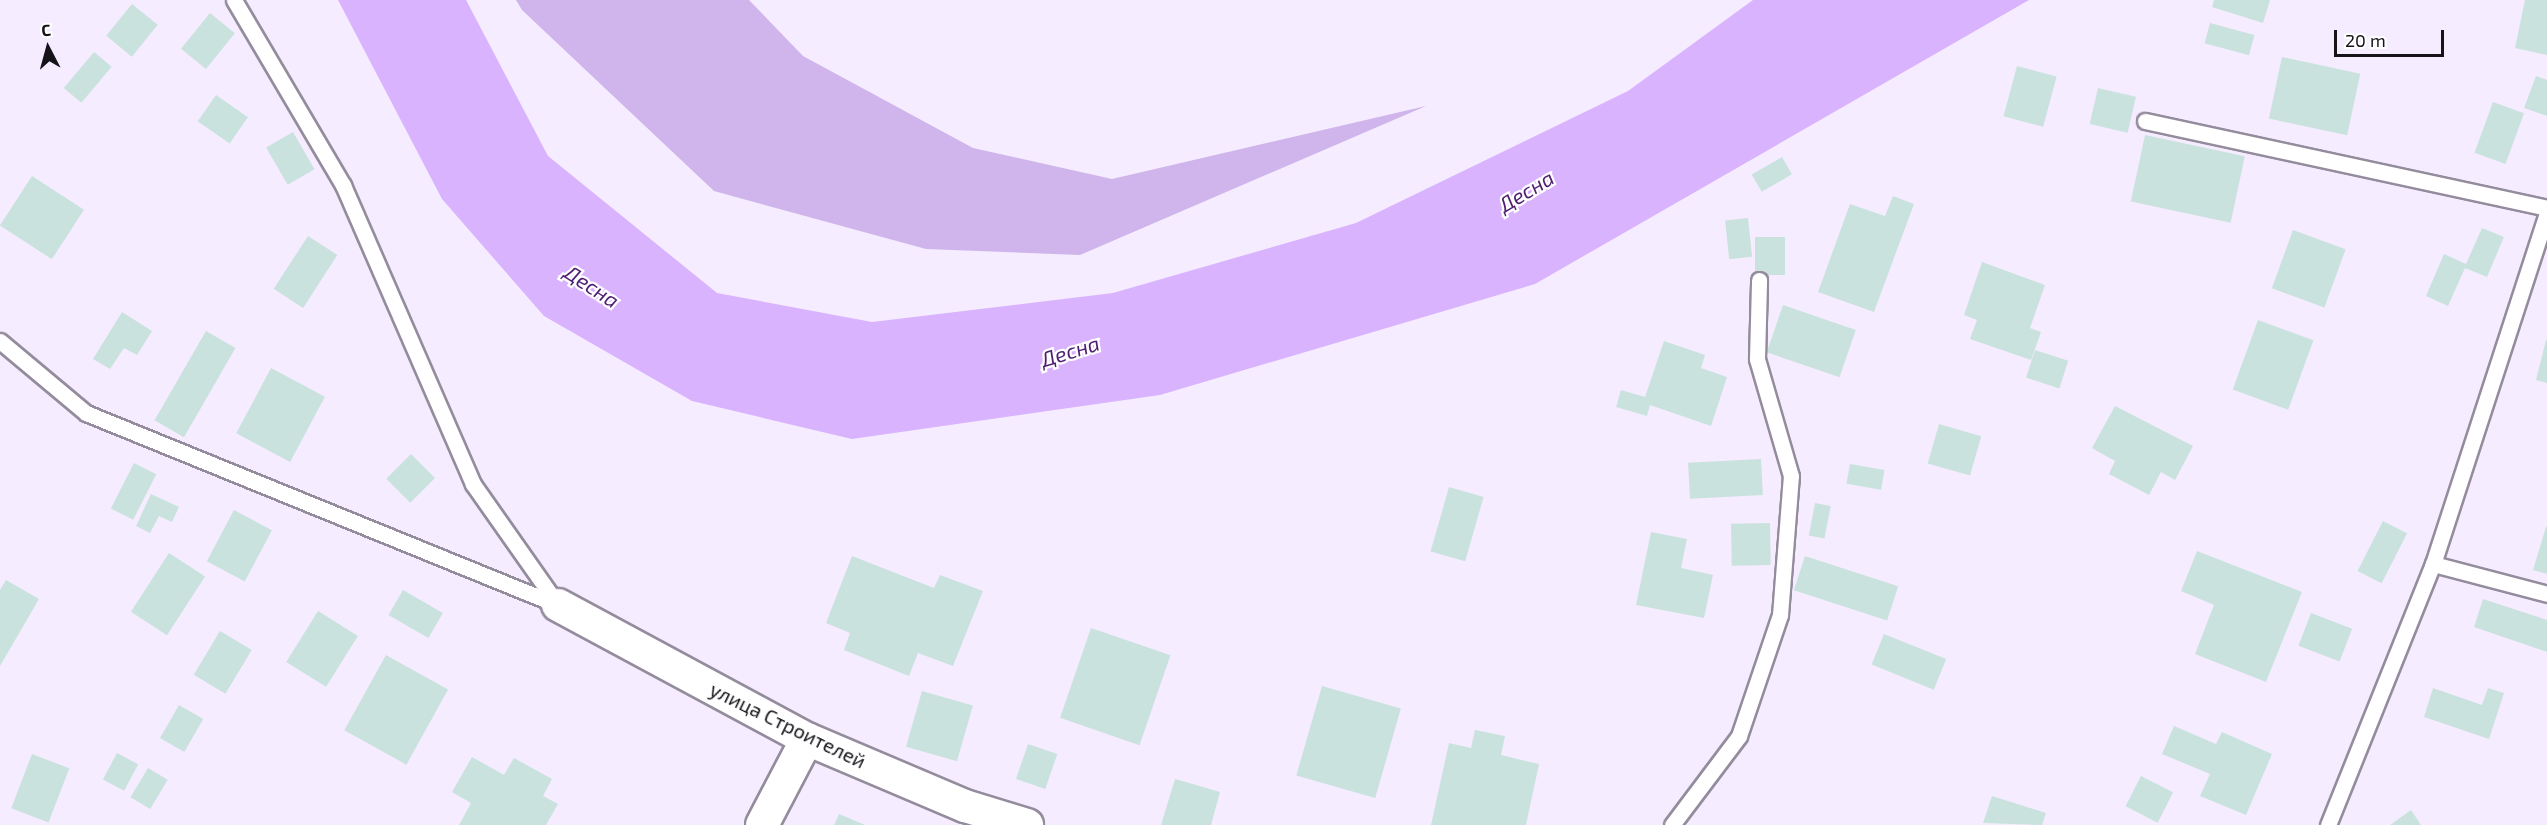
<!DOCTYPE html>
<html>
<head>
<meta charset="utf-8">
<style>
  body { margin:0 }
  #map { position:relative; width:2547px; height:825px; overflow:hidden; background:#f5ecff; font-family:"Exo 2",sans-serif }
  div>[style] { position:absolute }
  .green>* { inset:0; background:#cfb5eb }
  .water>* { inset:0; background:#d9b3fe }
  .building>* { inset:0; background:#cae2dd; transform-origin:0 0 }
  .roads { filter:drop-shadow(2px 0 #948c9d) drop-shadow(-2px 0 #948c9d) drop-shadow(0 2px #948c9d) drop-shadow(0 -2px #948c9d) }
  .service>* { height:15px; margin:-7.5px; padding:0 7.5px; transform-origin:7.5px; border-radius:7.5px; background:#fff }
  .minor>* { height:32px; margin:-16px; padding:0 16px; transform-origin:16px; border-radius:16px; background:#fff }
  span { translate:-50% -50%; white-space:nowrap; text-align:center; line-height:1.15; -webkit-text-stroke:4.5px #fff; paint-order:stroke }
  .street-label { font-size:20px; color:#151218 }
  .water-label { font-size:21px; color:#4f1e72; font-style:italic }
  .north { position:absolute; left:18px; top:18px; width:60px; height:60px; -webkit-text-stroke:4px #fff; paint-order:stroke; rotate:354deg; font-size:16px; font-weight:700; line-height:24px; text-align:center; color:#151218 }
  .north::after { content:''; display:block; margin:auto; width:21px; height:27px; background:#151218; clip-path:polygon(50% 0,100% 100%,50% 72%,0 100%) }
  .scale { position:absolute; left:2334px; top:30px; width:110px; height:27px; box-sizing:border-box; border:3px solid #151218; border-top:0; padding-left:8px; font-size:18px; line-height:21px; white-space:nowrap; color:#151218; -webkit-text-stroke:4px #fff; paint-order:stroke }
</style>
</head>
<body>
<div id="map">
  <div class="green">
    <div style="clip-path:polygon(516px 0,749px 0,803px 56px,973px 148px,1112px 179px,1426px 106px,1080px 255px,926px 249px,714px 191px,522px 10px)"></div>
  </div>
  <div class="water">
    <div style="clip-path:polygon(338px 0,466px 0,548px 156px,717px 293px,872px 322px,1113px 293px,1356px 223px,1628px 91px,1753px 0,2029px 0,1535px 284px,1160px 395px,852px 439px,692px 401px,544px 316px,442px 199px)"></div>
  </div>
  <div class="building">
    <div style="clip-path:polygon(2214px 0,2270px 0,2263px 23px,2212px 7px)"></div>
    <div style="clip-path:polygon(2525px 0,2547px 0,2547px 55px,2515px 48px)"></div>
    <div style="left:132px;top:4px;width:33px;height:41px;rotate:39deg"></div>
    <div style="left:210px;top:13px;width:32px;height:46px;rotate:39deg"></div>
    <div style="left:2210px;top:23px;width:46px;height:21px;rotate:15deg"></div>
    <div style="left:94px;top:52px;width:23px;height:47px;rotate:40deg"></div>
    <div style="left:2282px;top:57px;width:80px;height:63px;rotate:12deg"></div>
    <div style="left:2017px;top:66px;width:41px;height:52px;rotate:15deg"></div>
    <div style="clip-path:polygon(2536px 76px,2547px 80px,2547px 116px,2524px 108px)"></div>
    <div style="left:2098px;top:88px;width:39px;height:37px;rotate:13deg"></div>
    <div style="left:216px;top:95px;width:39px;height:32px;rotate:35deg"></div>
    <div style="left:2493px;top:102px;width:33px;height:54px;rotate:20deg"></div>
    <div style="left:293px;top:132px;width:43px;height:31px;rotate:60deg"></div>
    <div style="left:2145px;top:135px;width:102px;height:68px;rotate:12deg"></div>
    <div style="left:1782px;top:157px;width:20px;height:35px;rotate:60deg"></div>
    <div style="left:32px;top:176px;width:62px;height:59px;rotate:33deg"></div>
    <div style="clip-path:polygon(1893px 196px,1914px 204px,1874px 312px,1818px 292px,1850px 204px,1885px 216px)"></div>
    <div style="left:1748px;top:218px;width:39px;height:23px;rotate:84deg"></div>
    <div style="clip-path:polygon(2482px 228px,2504px 237px,2487px 277px,2465px 268px,2448px 306px,2426px 296px,2444px 254px,2466px 264px)"></div>
    <div style="left:2293px;top:230px;width:56px;height:62px;rotate:20deg"></div>
    <div style="left:308px;top:236px;width:35px;height:63px;rotate:33deg"></div>
    <div style="left:1755px;top:237px;width:30px;height:38px"></div>
    <div style="clip-path:polygon(1982px 262px,2045px 285px,2030px 328px,2041px 332px,2031px 360px,1970px 339px,1977px 320px,1964px 315px)"></div>
    <div style="left:1783px;top:305px;width:77px;height:50px;rotate:19deg"></div>
    <div style="clip-path:polygon(122px 312px,152px 331px,137px 355px,124px 348px,110px 369px,93px 359px)"></div>
    <div style="left:2258px;top:320px;width:59px;height:74px;rotate:20deg"></div>
    <div style="left:206px;top:331px;width:34px;height:103px;rotate:30deg"></div>
    <div style="clip-path:polygon(2546px 340px,2547px 340px,2547px 383px,2536px 380px)"></div>
    <div style="clip-path:polygon(1664px 341px,1705px 355px,1701px 368px,1727px 377px,1711px 426px,1650px 405px,1647px 416px,1616px 407px,1621px 390px,1645px 397px)"></div>
    <div style="left:2035px;top:350px;width:35px;height:29px;rotate:18deg"></div>
    <div style="left:271px;top:368px;width:61px;height:74px;rotate:28deg"></div>
    <div style="clip-path:polygon(2115px 406px,2193px 446px,2175px 480px,2161px 472px,2149px 495px,2109px 474px,2115px 461px,2092px 448px)"></div>
    <div style="left:1939px;top:424px;width:44px;height:41px;rotate:16deg"></div>
    <div style="left:411px;top:454px;width:34px;height:35px;rotate:45deg"></div>
    <div style="left:1761px;top:459px;width:36px;height:73px;rotate:87deg"></div>
    <div style="left:134px;top:463px;width:25px;height:51px;rotate:27deg"></div>
    <div style="left:1850px;top:464px;width:35px;height:20px;rotate:10deg"></div>
    <div style="left:1449px;top:487px;width:36px;height:67px;rotate:16deg"></div>
    <div style="clip-path:polygon(151px 494px,179px 507px,172px 522px,159px 516px,150px 533px,136px 526px)"></div>
    <div style="left:1815px;top:503px;width:16px;height:33px;rotate:11deg"></div>
    <div style="left:234px;top:510px;width:43px;height:58px;rotate:28deg"></div>
    <div style="left:2383px;top:521px;width:27px;height:56px;rotate:27deg"></div>
    <div style="left:1770px;top:523px;width:42px;height:39px;rotate:89deg"></div>
    <div style="clip-path:polygon(2546px 527px,2547px 527px,2547px 574px,2533px 570px)"></div>
    <div style="clip-path:polygon(1651px 532px,1687px 539px,1681px 568px,1713px 575px,1704px 618px,1636px 605px)"></div>
    <div style="clip-path:polygon(2197px 551px,2302px 592px,2266px 682px,2195px 654px,2214px 605px,2181px 591px)"></div>
    <div style="left:169px;top:553px;width:43px;height:70px;rotate:33deg"></div>
    <div style="clip-path:polygon(852px 556px,934px 588px,940px 575px,983px 591px,953px 666px,918px 653px,909px 676px,844px 650px,850px 633px,826px 623px)"></div>
    <div style="left:1805px;top:556px;width:98px;height:36px;rotate:18deg"></div>
    <div style="clip-path:polygon(6px 580px,39px 599px,0 666px,0 590px)"></div>
    <div style="left:403px;top:590px;width:46px;height:29px;rotate:30deg"></div>
    <div style="clip-path:polygon(2483px 599px,2547px 620px,2547px 652px,2474px 627px)"></div>
    <div style="left:318px;top:611px;width:47px;height:60px;rotate:32deg"></div>
    <div style="left:2311px;top:613px;width:44px;height:35px;rotate:21deg"></div>
    <div style="left:1091px;top:628px;width:84px;height:95px;rotate:19deg"></div>
    <div style="left:220px;top:631px;width:37px;height:51px;rotate:31deg"></div>
    <div style="left:1884px;top:634px;width:67px;height:33px;rotate:22deg"></div>
    <div style="left:386px;top:655px;width:71px;height:86px;rotate:29deg"></div>
    <div style="left:1322px;top:686px;width:82px;height:93px;rotate:16deg"></div>
    <div style="clip-path:polygon(2433px 688px,2482px 705px,2488px 688px,2504px 693px,2489px 739px,2424px 717px)"></div>
    <div style="left:922px;top:691px;width:53px;height:58px;rotate:16deg"></div>
    <div style="left:179px;top:705px;width:28px;height:38px;rotate:30deg"></div>
    <div style="clip-path:polygon(2174px 726px,2216px 744px,2222px 732px,2272px 754px,2246px 815px,2200px 796px,2210px 774px,2162px 754px)"></div>
    <div style="clip-path:polygon(1475px 730px,1505px 736px,1501px 755px,1539px 764px,1526px 825px,1431px 825px,1449px 743px,1471px 748px)"></div>
    <div style="left:1028px;top:744px;width:31px;height:37px;rotate:19deg"></div>
    <div style="left:117px;top:753px;width:24px;height:30px;rotate:28deg"></div>
    <div style="left:32px;top:754px;width:40px;height:58px;rotate:21deg"></div>
    <div style="clip-path:polygon(472px 757px,504px 775px,514px 758px,552px 779px,543px 796px,558px 804px,546px 825px,459px 825px,471px 803px,452px 792px)"></div>
    <div style="left:148px;top:768px;width:23px;height:34px;rotate:31deg"></div>
    <div style="left:2141px;top:776px;width:36px;height:34px;rotate:27deg"></div>
    <div style="clip-path:polygon(1175px 779px,1220px 792px,1211px 825px,1161px 825px)"></div>
    <div style="clip-path:polygon(1992px 796px,2046px 813px,2042px 825px,1983px 823px)"></div>
    <div style="clip-path:polygon(2411px 810px,2421px 825px,2390px 825px)"></div>
    <div style="clip-path:polygon(839px 814px,865px 825px,834px 825px)"></div>
  </div>
  <div class="roads">
    <div class="service">
      <div style="left:234px;top:0;width:215px;rotate:59.5deg"></div>
      <div style="left:343px;top:185px;width:326px;rotate:66.5deg"></div>
      <div style="left:473px;top:484px;width:148px;rotate:54.9deg"></div>
      <div style="left:2145px;top:121px;width:411px;rotate:12.2deg"></div>
      <div style="left:0;top:341px;width:112px;rotate:39.9deg"></div>
      <div style="left:86px;top:413px;width:510px;rotate:22.14deg"></div>
      <div style="left:2433px;top:564px;width:118px;rotate:14.7deg"></div>
      <div style="left:1672px;top:825px;width:111px;rotate:-53deg"></div>
      <div style="left:1739px;top:736px;width:128px;rotate:-71.3deg"></div>
      <div style="left:1780px;top:615px;width:139px;rotate:-85.5deg"></div>
      <div style="left:1791px;top:476px;width:122px;rotate:-106.2deg"></div>
      <div style="left:1757px;top:359px;width:79px;rotate:-88.5deg"></div>
      <div style="left:2328px;top:825px;width:281px;rotate:-68.1deg"></div>
      <div style="left:2433px;top:564px;width:369px;rotate:-72deg"></div>
    </div>
    <div class="minor">
      <div style="left:558px;top:605px;width:283px;rotate:28.3deg"></div>
      <div style="left:807px;top:739px;width:172px;rotate:23deg"></div>
      <div style="left:965px;top:806px;width:65px;rotate:17deg"></div>
      <div style="left:762px;top:825px;width:97px;rotate:-62.4deg"></div>
    </div>
  </div>
  <div class="street-label">
    <span style="left:788px;top:725px;rotate:26deg">улица Строителей</span>
  </div>
  <div class="water-label">
    <span style="left:1526px;top:191px;rotate:-31deg">Десна</span>
    <span style="left:592px;top:286px;rotate:33deg">Десна</span>
    <span style="left:1070px;top:351px;rotate:-17deg">Десна</span>
  </div>
  <div class="north">С</div>
  <div class="scale">20 m</div>
</div>
</body>
</html>
